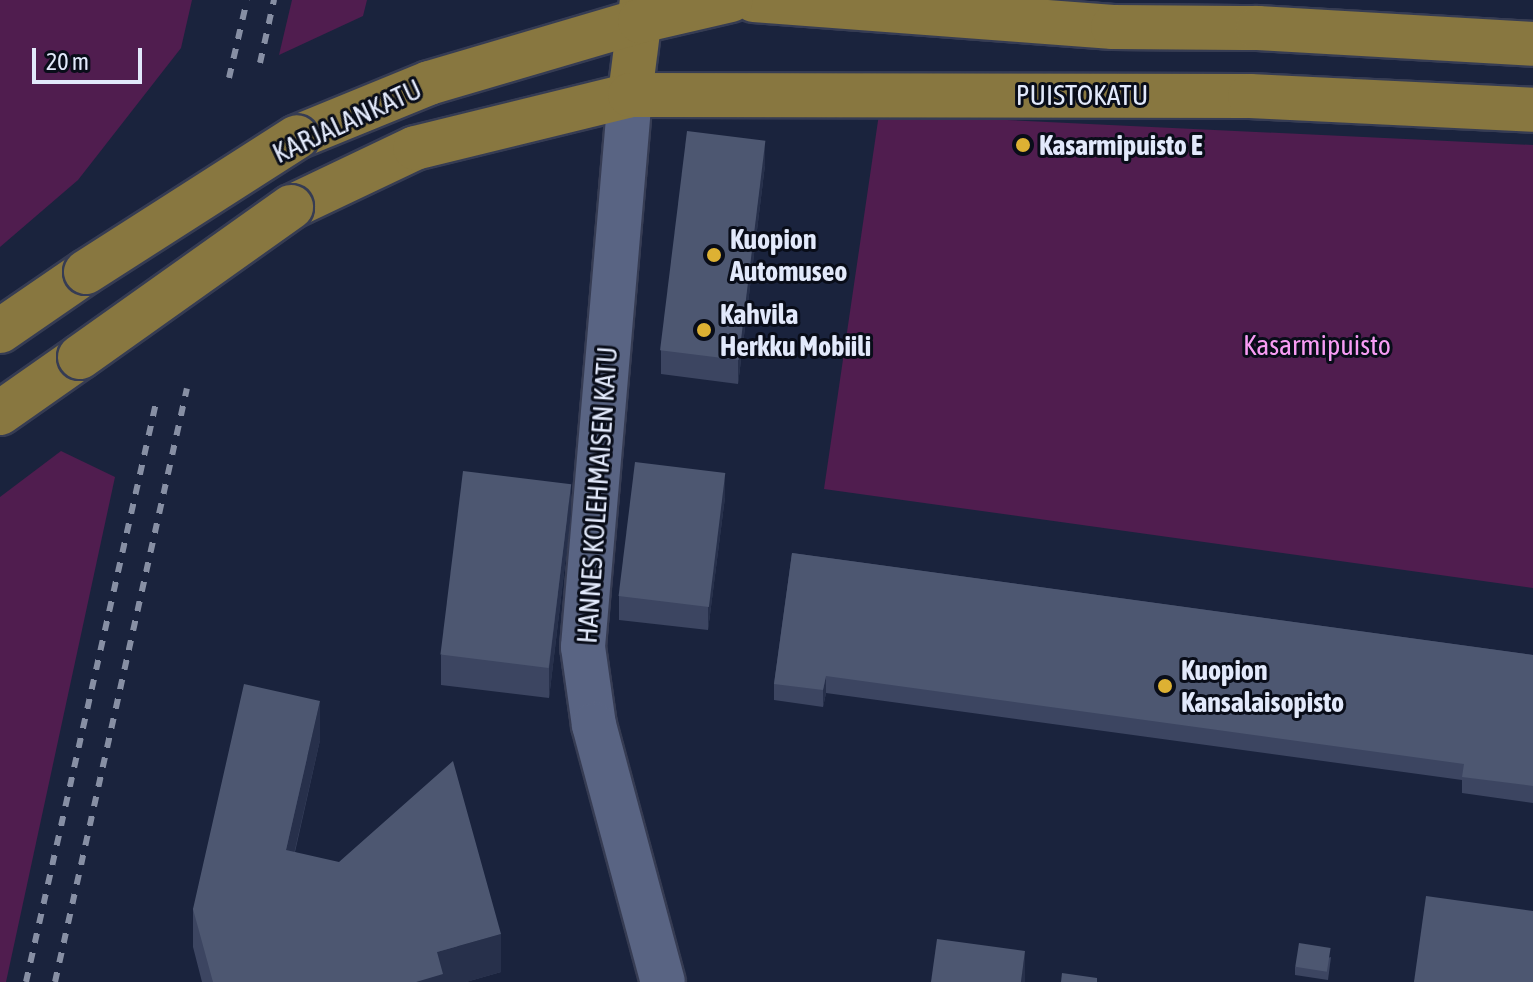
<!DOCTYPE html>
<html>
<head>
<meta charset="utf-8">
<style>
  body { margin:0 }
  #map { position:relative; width:1533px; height:982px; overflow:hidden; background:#1a233d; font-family:"Asap Condensed",sans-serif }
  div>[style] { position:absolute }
  .green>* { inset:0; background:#501d4f }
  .roads { filter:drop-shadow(2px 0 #363c53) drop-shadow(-2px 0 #363c53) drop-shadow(0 2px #363c53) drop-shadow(0 -2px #363c53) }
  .minor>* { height:44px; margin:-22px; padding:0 22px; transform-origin:22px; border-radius:22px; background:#596483 }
  .major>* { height:44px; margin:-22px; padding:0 22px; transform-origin:22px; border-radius:22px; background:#887740 }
  .rail>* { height:6px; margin-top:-3px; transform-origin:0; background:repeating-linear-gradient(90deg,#878fa4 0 10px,transparent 0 20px) }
  .bridges { filter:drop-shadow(2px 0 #363c53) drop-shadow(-2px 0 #363c53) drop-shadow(0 2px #363c53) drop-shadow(0 -2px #363c53) }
  .major-bridge>* { height:44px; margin:-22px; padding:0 22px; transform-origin:22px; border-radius:22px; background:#887740 }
  .wall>* { inset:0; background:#3c4561 }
  .shaded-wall>* { inset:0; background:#27304b }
  .building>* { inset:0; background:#4d5771; transform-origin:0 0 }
  .dots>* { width:22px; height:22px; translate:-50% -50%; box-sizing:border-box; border:4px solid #090d19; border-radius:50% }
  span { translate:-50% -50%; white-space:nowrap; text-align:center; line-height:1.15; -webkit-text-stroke:6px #090d19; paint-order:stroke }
  .street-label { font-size:28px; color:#e2e9fb }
  .poi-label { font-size:28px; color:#e2e9fb; font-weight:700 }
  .left { translate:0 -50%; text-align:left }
  .park-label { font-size:28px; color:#f89cf4 }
  .scale { position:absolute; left:32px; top:48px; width:110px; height:36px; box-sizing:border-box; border:4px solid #e2e9fb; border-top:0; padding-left:10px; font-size:24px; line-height:28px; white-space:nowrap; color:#e2e9fb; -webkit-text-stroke:6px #090d19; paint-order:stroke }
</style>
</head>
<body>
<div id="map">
  <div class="green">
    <div style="clip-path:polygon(0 0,192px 0,181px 48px,78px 180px,0 247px)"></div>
    <div style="clip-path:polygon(292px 0,367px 0,363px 16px,279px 55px)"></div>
    <div style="clip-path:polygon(879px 114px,1533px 145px,1533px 588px,824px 489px)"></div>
    <div style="clip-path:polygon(61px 451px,115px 477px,6px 982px,0 982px,0 497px)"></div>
  </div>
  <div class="roads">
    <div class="minor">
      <div style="left:630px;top:95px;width:554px;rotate:94.87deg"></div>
      <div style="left:583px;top:647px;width:79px;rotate:82deg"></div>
      <div style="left:594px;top:725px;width:266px;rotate:75deg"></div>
    </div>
    <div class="major">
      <div style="left:754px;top:0;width:360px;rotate:4.3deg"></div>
      <div style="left:1113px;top:27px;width:145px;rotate:0.4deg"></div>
      <div style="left:1258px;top:28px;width:275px;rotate:3.3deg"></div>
      <div style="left:630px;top:95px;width:96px;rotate:-82.8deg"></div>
      <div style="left:297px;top:137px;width:143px;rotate:-22.2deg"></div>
      <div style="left:429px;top:83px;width:220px;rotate:-16.4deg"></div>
      <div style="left:640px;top:21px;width:93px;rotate:-13deg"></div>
      <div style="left:291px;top:207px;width:137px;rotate:-25.4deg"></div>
      <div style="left:415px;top:148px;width:221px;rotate:-13.8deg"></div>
      <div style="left:630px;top:95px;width:620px;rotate:0.09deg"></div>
      <div style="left:1250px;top:96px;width:283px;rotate:2.8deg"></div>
      <div style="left:0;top:331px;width:104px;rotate:-34.5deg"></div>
      <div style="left:0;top:413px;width:98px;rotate:-35deg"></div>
    </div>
  </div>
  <div class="rail">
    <div style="left:260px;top:63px;width:65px;rotate:-77.5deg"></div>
    <div style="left:229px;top:78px;width:80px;rotate:-77deg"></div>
    <div style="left:26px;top:982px;width:593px;rotate:-77.35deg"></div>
    <div style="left:55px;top:982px;width:608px;rotate:-77.47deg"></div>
  </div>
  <div class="bridges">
    <div class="major-bridge">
      <div style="left:86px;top:272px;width:250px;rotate:-32.6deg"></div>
      <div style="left:80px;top:357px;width:259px;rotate:-35.4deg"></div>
    </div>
  </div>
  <div class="wall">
    <div style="clip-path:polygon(765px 165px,738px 384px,661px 374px,661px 350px)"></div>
    <div style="clip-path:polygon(725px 497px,708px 630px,619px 620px,619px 596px)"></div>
    <div style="clip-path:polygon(571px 514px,549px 698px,441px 685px,441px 655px)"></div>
    <div style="clip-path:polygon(792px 553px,1533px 655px,1533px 803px,1462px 793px,1462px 780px,826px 693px,823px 707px,774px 700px,774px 684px)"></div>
    <div style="clip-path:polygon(320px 740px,295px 852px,501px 972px,466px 982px,202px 982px,193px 947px,193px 909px)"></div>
    <div style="clip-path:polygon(1331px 957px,1328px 980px,1295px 975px,1295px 967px)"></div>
  </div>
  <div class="shaded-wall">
    <div style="clip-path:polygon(765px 141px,765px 165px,738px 384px,738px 360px)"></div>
    <div style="clip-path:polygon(725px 473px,725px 497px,708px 630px,708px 606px)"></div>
    <div style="clip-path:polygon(571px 484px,571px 514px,549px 698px,549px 668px)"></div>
    <div style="clip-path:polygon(826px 676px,826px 693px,823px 707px,823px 690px)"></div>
    <div style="clip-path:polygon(320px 701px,320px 740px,286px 889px,286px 850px)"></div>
    <div style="clip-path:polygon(501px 934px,501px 972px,466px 982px,416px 982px,437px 952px)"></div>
    <div style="clip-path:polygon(1025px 951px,1025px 982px,1021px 982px)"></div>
  </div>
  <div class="building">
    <div style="left:687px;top:131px;width:79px;height:221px;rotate:7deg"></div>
    <div style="left:635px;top:462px;width:91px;height:135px;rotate:7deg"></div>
    <div style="left:463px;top:471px;width:109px;height:185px;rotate:7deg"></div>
    <div style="clip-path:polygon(792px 553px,1533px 655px,1533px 786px,1462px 777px,1464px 764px,826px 676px,823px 690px,774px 684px)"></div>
    <div style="clip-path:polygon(244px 684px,320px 701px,286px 850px,339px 862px,453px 761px,501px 934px,437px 952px,443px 974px,416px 982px,213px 982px,193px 909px)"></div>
    <div style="clip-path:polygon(1426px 896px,1533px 911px,1533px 982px,1414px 982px)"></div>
    <div style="clip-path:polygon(937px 939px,1025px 951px,1021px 982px,931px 982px)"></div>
    <div style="left:1299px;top:943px;width:32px;height:24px;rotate:9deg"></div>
    <div style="clip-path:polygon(1062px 973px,1097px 978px,1097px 982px,1061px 982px)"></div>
  </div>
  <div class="dots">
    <div style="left:1023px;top:145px;background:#ddb133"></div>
    <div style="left:714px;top:255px;background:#ddb133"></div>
    <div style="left:704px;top:330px;background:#ddb133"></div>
    <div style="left:1165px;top:686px;background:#ddb133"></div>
  </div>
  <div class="street-label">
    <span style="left:1082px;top:95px">PUISTOKATU</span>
    <span style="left:347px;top:121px;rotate:-25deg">KARJALANKATU</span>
    <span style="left:597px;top:495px;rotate:-86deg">HANNES KOLEHMAISEN KATU</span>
  </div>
  <div class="poi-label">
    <span class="left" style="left:1039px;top:145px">Kasarmipuisto E</span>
    <span class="left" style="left:730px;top:255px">Kuopion<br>Automuseo</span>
    <span class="left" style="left:720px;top:330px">Kahvila<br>Herkku Mobiili</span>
    <span class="left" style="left:1181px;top:686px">Kuopion<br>Kansalaisopisto</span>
  </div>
  <div class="park-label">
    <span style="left:1317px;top:345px">Kasarmipuisto</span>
  </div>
  <div class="scale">20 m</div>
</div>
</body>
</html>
